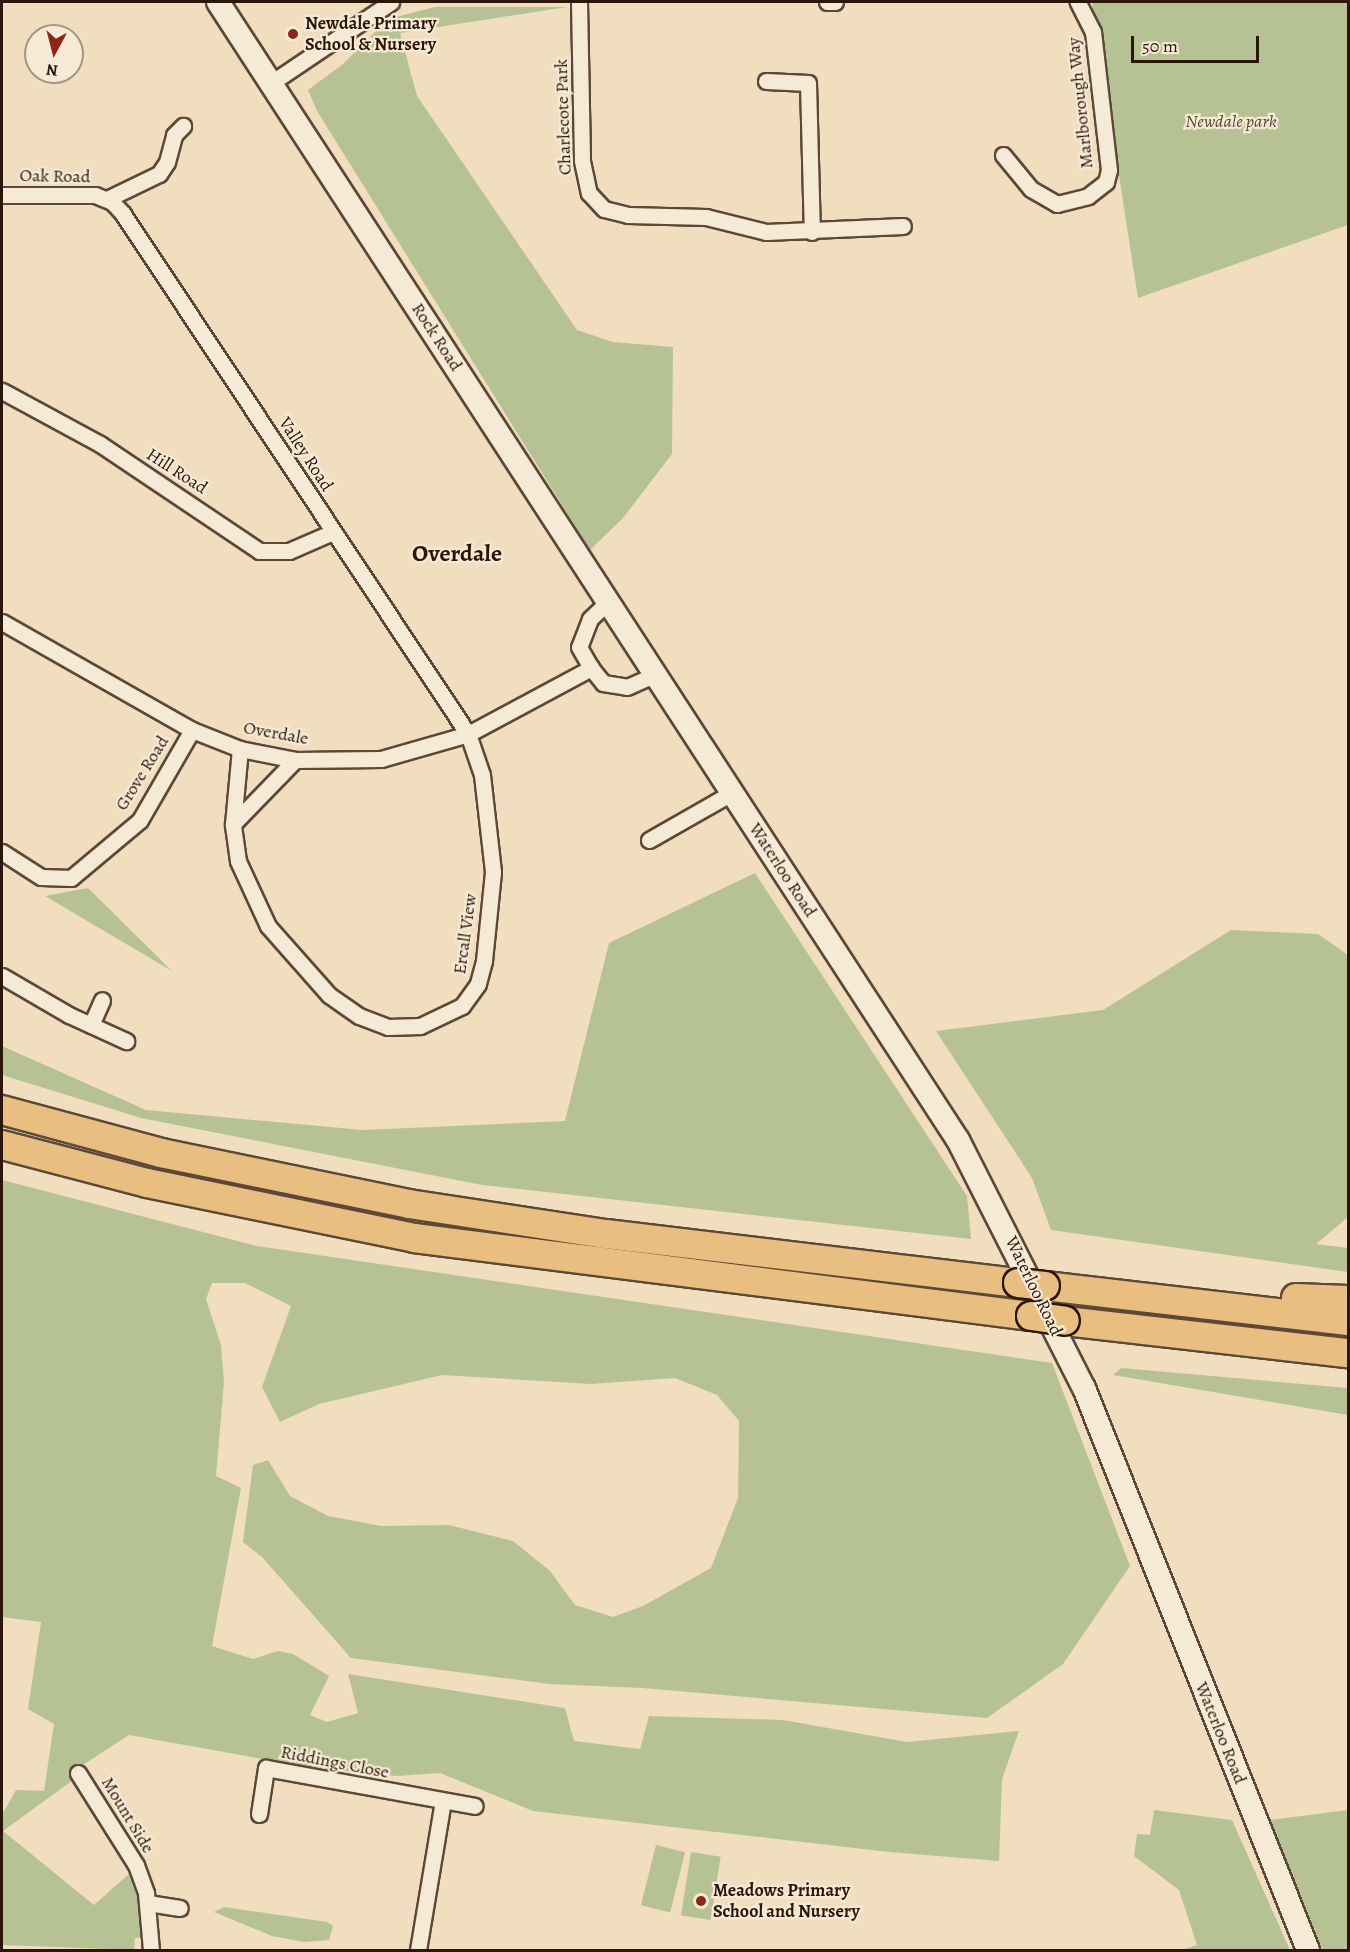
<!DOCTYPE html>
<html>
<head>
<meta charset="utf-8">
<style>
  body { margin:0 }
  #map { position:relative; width:1350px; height:1952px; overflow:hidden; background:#f0debf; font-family:Alegreya,serif }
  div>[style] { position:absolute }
  .green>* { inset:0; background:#b7c294; transform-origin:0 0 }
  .roads { filter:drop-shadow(2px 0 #5d4837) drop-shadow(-2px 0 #5d4837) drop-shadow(0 2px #5d4837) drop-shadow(0 -2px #5d4837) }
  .street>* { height:15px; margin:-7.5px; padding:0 7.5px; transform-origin:7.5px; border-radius:7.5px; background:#f5ead5 }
  .secondary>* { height:22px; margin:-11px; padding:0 11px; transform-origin:11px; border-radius:11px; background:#f5ead5 }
  .highway>* { height:28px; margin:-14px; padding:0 14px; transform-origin:14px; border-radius:14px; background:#e8bf80 }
  .bridges { filter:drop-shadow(2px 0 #2c160a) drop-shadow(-2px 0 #2c160a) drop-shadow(0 2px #2c160a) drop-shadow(0 -2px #2c160a) }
  .highway-bridge>* { height:28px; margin:-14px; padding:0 14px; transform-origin:14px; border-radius:14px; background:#e8bf80 }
  .dots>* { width:16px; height:16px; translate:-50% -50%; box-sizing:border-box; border:3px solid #f5ead5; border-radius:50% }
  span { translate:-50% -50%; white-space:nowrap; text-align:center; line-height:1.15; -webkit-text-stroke:4.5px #f5ead5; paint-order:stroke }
  .poi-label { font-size:18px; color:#2c160a; font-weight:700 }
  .left { translate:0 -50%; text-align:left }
  .street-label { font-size:18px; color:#2c160a }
  .park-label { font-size:18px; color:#564a33; font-style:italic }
  .district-label { font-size:24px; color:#2c160a; font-weight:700 }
  .frame { position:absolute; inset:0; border:3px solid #2c160a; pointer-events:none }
  .north { position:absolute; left:24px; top:24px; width:60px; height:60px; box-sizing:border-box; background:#f5ead5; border:2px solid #a59584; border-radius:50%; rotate:187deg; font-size:16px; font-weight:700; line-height:24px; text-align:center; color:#2c160a }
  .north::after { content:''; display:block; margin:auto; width:21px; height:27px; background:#8f2418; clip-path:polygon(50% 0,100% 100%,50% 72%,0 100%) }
  .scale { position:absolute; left:1131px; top:36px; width:128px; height:27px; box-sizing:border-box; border:3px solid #2c160a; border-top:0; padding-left:8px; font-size:18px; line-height:21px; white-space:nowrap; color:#2c160a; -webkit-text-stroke:4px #f5ead5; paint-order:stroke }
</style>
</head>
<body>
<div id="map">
  <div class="green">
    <div style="clip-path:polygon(1092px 2px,1348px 2px,1348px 225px,1138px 298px)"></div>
    <div style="clip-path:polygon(435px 7px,567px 7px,400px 33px,417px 96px,577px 330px,613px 342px,673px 347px,672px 454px,623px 518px,590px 550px,317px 111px,308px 90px,343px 64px,388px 19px)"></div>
    <div style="clip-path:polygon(755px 873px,967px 1196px,971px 1239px,482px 1185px,141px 1118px,2px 1075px,2px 1046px,146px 1110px,363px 1130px,565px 1121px,609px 943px)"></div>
    <div style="clip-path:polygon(88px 888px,172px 971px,45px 896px)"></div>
    <div style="clip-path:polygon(1231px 930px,1318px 934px,1348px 955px,1348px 1217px,1316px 1244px,1348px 1248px,1348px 1272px,1051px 1230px,1032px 1178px,936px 1031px,1103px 1010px)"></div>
    <div style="clip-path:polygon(2px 1180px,257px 1246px,1052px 1363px,1130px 1566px,1063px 1664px,987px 1718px,642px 1688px,549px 1684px,351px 1658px,262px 1557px,243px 1542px,253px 1465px,268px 1460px,290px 1496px,328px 1516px,381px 1526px,449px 1525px,513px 1541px,550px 1571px,575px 1605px,613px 1617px,643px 1606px,711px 1568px,738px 1498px,739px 1421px,717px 1395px,675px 1378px,591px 1384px,442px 1375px,319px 1404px,280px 1422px,262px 1387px,291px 1306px,245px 1283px,212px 1283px,206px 1299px,221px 1345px,224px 1382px,216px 1476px,241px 1488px,212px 1646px,253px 1659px,278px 1651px,293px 1654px,329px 1676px,310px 1715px,327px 1722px,358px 1713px,348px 1674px,565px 1708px,574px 1741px,640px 1749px,649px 1716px,783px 1720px,907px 1742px,1019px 1731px,1002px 1779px,999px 1861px,889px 1852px,533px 1811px,440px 1773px,397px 1776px,313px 1768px,129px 1735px,69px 1774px,73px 1780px,3px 1831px,94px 1905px,129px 1874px,140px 1905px,144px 1937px,135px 1938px,134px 1950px,2px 1945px,2px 1815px,16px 1790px,44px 1791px,54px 1724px,28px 1709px,41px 1622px,2px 1617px)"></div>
    <div style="clip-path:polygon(1121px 1368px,1348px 1388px,1348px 1415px,1113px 1375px)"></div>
    <div style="clip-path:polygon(1154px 1810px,1232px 1820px,1290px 1950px,1181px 1950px,1197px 1945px,1179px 1890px,1134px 1856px,1137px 1834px,1150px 1835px)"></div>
    <div style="clip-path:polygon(1348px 1810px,1348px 1950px,1323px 1950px,1270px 1820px)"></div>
    <div style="left:656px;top:1845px;width:30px;height:62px;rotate:14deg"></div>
    <div style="left:691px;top:1852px;width:30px;height:64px;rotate:9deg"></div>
    <div style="clip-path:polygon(224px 1907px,327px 1922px,333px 1926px,329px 1940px,304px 1942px,272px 1936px,214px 1912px)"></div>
  </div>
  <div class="roads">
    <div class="street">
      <div style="left:579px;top:2px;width:159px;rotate:88.9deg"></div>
      <div style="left:582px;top:161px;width:33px;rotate:78deg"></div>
      <div style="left:589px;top:193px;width:22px;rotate:47deg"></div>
      <div style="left:604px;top:209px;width:25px;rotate:14deg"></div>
      <div style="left:628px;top:215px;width:78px;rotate:1.5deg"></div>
      <div style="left:706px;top:217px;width:62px;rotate:14deg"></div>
      <div style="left:766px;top:232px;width:137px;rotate:-2.5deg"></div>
      <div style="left:827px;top:2px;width:8px"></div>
      <div style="left:766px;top:81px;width:42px;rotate:2.7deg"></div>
      <div style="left:808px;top:83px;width:149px;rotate:88.5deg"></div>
      <div style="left:271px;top:83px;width:145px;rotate:-34deg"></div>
      <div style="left:1003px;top:155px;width:44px;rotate:50.5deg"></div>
      <div style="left:1031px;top:189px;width:30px;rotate:30deg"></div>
      <div style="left:1057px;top:204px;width:32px;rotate:-14deg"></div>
      <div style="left:1088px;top:196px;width:23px;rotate:-38deg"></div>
      <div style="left:1106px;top:182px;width:12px;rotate:-76deg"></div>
      <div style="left:1109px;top:170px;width:139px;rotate:-96.6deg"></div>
      <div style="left:1093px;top:32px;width:34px;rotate:-117deg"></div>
      <div style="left:2px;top:195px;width:93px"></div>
      <div style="left:95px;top:195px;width:18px;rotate:22deg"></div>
      <div style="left:112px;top:202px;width:16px;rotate:47deg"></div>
      <div style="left:123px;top:214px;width:624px;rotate:56.44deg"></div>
      <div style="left:468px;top:734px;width:43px;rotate:71.1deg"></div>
      <div style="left:482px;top:775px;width:98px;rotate:83.5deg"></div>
      <div style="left:493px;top:872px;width:89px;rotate:95.8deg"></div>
      <div style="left:484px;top:961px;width:24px;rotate:105deg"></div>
      <div style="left:478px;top:984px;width:27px;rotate:126deg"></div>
      <div style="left:462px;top:1006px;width:47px;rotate:154.5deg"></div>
      <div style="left:420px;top:1026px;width:32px;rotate:178deg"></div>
      <div style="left:388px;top:1027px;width:31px;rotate:-159deg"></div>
      <div style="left:359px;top:1016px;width:37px;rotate:-145deg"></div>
      <div style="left:329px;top:995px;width:92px;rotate:-131.5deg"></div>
      <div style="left:268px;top:926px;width:72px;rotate:-114.8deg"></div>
      <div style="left:238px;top:861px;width:37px;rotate:-98deg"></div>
      <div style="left:233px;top:824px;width:75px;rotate:-84.7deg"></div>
      <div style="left:107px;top:199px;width:58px;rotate:-25.7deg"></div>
      <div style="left:159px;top:174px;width:14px;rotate:-56deg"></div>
      <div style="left:167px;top:162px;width:28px;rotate:-75deg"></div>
      <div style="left:174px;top:135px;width:13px;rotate:-45deg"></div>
      <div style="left:2px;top:391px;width:111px;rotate:28.4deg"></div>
      <div style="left:100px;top:444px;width:192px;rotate:33.9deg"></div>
      <div style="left:259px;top:551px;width:30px"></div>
      <div style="left:289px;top:551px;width:48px;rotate:-23.4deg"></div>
      <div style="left:609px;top:601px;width:26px;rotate:137deg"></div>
      <div style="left:590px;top:619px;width:30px;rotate:111deg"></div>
      <div style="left:579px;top:647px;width:24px;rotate:60deg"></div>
      <div style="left:591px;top:668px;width:19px;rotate:51deg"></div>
      <div style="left:603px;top:683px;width:24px;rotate:9deg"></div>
      <div style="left:627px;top:687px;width:32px;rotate:-24deg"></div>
      <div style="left:2px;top:622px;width:219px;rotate:29.6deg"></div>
      <div style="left:192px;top:730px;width:52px;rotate:21.6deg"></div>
      <div style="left:240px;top:749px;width:56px;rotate:11.3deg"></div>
      <div style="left:295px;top:760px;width:86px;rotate:-0.7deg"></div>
      <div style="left:381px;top:759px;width:91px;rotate:-16deg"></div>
      <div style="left:468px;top:734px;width:140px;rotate:-28.2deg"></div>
      <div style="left:233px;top:824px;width:89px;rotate:-45.9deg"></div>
      <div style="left:649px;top:840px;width:97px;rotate:-29.7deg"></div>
      <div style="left:2px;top:852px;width:46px;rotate:32.7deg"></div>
      <div style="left:41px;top:877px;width:30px;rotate:2deg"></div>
      <div style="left:71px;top:878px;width:90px;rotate:-40deg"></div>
      <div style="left:140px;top:820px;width:104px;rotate:-60deg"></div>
      <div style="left:2px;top:976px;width:78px;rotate:30.2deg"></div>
      <div style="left:69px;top:1015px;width:63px;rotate:24.5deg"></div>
      <div style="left:91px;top:1025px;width:27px;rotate:-66deg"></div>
      <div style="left:78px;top:1773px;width:109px;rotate:57.8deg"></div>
      <div style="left:136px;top:1865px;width:30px;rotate:70deg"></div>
      <div style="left:146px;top:1893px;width:57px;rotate:85deg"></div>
      <div style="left:259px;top:1814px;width:47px;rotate:-81.3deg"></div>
      <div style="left:266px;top:1768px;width:212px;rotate:10.3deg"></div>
      <div style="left:148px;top:1903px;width:32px;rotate:9deg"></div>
      <div style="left:418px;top:1950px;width:151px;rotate:-80.5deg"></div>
    </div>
    <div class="secondary">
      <div style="left:218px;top:2px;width:1357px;rotate:56.97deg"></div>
      <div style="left:958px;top:1140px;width:278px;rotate:63.1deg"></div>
      <div style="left:1084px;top:1388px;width:605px;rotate:68.27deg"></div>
    </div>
    <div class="highway">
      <div style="left:2px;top:1110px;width:165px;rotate:15.1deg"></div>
      <div style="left:161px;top:1153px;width:253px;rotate:11.6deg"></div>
      <div style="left:409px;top:1204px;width:199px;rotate:8.7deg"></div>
      <div style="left:606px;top:1234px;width:415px;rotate:6.8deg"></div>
      <div style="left:2px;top:1145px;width:150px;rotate:14.7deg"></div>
      <div style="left:147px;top:1183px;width:273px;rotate:11.6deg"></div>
      <div style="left:414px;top:1238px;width:622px;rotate:7.21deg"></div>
      <div style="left:1045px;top:1286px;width:305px;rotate:6.6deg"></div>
      <div style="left:1296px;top:1298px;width:52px;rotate:2.2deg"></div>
      <div style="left:1065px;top:1321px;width:285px;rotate:6.5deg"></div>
    </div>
  </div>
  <div class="bridges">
    <div class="highway-bridge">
      <div style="left:1018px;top:1283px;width:27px;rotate:6deg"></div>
      <div style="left:1031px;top:1316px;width:34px;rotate:8deg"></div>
    </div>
  </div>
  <div class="dots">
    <div style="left:293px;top:34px;background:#8f2418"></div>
    <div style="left:701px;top:1901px;background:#8f2418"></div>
  </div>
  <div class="poi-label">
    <span class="left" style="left:305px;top:34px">Newdale Primary<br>School &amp; Nursery</span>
    <span class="left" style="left:713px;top:1901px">Meadows Primary<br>School and Nursery</span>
  </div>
  <div class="street-label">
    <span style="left:1080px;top:103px;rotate:-96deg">Marlborough Way</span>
    <span style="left:563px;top:117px;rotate:-92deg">Charlecote Park</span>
    <span style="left:55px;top:176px;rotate:1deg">Oak Road</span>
    <span style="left:437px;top:337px;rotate:57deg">Rock Road</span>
    <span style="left:306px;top:454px;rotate:57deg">Valley Road</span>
    <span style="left:177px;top:471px;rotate:33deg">Hill Road</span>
    <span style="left:276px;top:733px;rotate:10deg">Overdale</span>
    <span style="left:142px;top:773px;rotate:-58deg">Grove Road</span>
    <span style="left:783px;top:870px;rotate:57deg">Waterloo Road</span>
    <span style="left:465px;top:934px;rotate:-82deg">Ercall View</span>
    <span style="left:1034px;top:1286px;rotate:64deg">Waterloo Road</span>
    <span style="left:1221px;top:1733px;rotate:68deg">Waterloo Road</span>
    <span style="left:335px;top:1762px;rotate:11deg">Riddings Close</span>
    <span style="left:128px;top:1815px;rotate:59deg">Mount Side</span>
  </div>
  <div class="park-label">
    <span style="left:1231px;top:121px">Newdale park</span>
  </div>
  <div class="district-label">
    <span style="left:457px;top:554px">Overdale</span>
  </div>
  <div class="frame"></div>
  <div class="north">N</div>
  <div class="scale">50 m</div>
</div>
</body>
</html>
